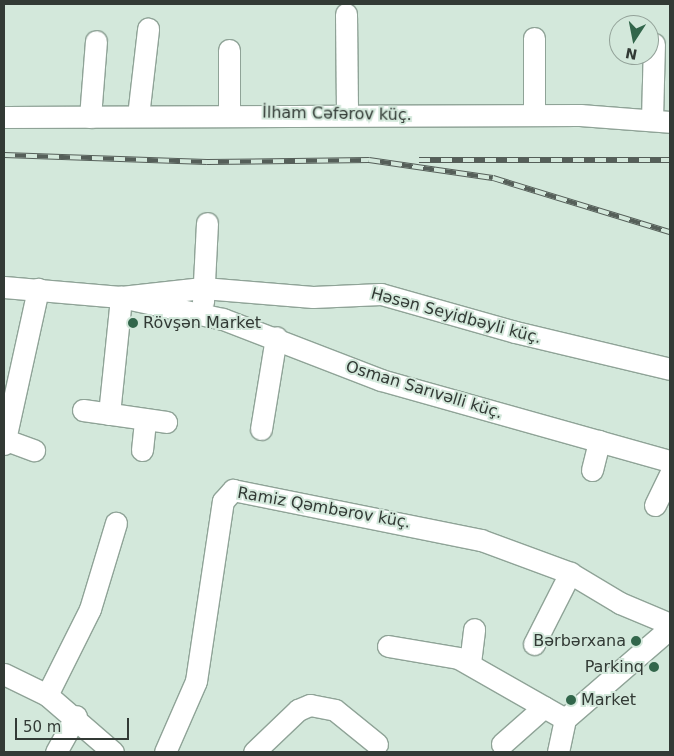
<!DOCTYPE html>
<html>
<head>
<meta charset="utf-8">
<style>
  body { margin:0 }
  #map { position:relative; width:674px; height:756px; overflow:hidden; background:#d3e8db; font-family:"DejaVu Sans",sans-serif }
  div>[style] { position:absolute }
  .roads { filter:drop-shadow(1px 0 #8fa397) drop-shadow(-1px 0 #8fa397) drop-shadow(0 1px #8fa397) drop-shadow(0 -1px #8fa397) }
  .minor>* { height:21px; margin:-10.5px; padding:0 10.5px; transform-origin:10.5px; border-radius:10.5px; background:#fff }
  .rail>* { height:5.5px; margin-top:-2.75px; transform-origin:0; background:repeating-linear-gradient(90deg,#d3e8db 0 11px,#555f59 0 22px); box-sizing:border-box; border-block:1px solid #555f59 }
  .dots>* { width:14px; height:14px; translate:-50% -50%; box-sizing:border-box; border:2px solid #d3e8db; border-radius:50% }
  span { translate:-50% -50%; white-space:nowrap; text-align:center; line-height:1.15; -webkit-text-stroke:4px #d3e8db; paint-order:stroke }
  .street-label { font-size:16px; color:#323a35 }
  .poi-label { font-size:16px; color:#323a35 }
  .left { translate:0 -50%; text-align:left }
  .right { translate:-100% -50%; text-align:right }
  .frame { position:absolute; inset:0; border:5px solid #323a35; pointer-events:none }
  .north { position:absolute; left:609px; top:15px; width:50px; height:50px; box-sizing:border-box; background:#d3e8db; border:1px solid #93a299; border-radius:50%; rotate:191deg; font-size:14px; font-weight:700; line-height:20px; text-align:center; color:#323a35 }
  .north::after { content:''; display:block; margin:auto; width:18px; height:22px; background:#32664b; clip-path:polygon(50% 0,100% 100%,50% 72%,0 100%) }
  .scale { position:absolute; left:15px; top:718px; width:114px; height:22px; box-sizing:border-box; border:2px solid #323a35; border-top:0; padding-left:6px; font-size:15px; line-height:18px; white-space:nowrap; color:#323a35; -webkit-text-stroke:4px #d3e8db; paint-order:stroke }
</style>
</head>
<body>
<div id="map">
  <div class="roads">
    <div class="minor">
      <div style="left:346px;top:14px;width:101px;rotate:89.4deg"></div>
      <div style="left:229px;top:50px;width:63px;rotate:90deg"></div>
      <div style="left:534px;top:115px;width:77px;rotate:-90deg"></div>
      <div style="left:138px;top:116px;width:88px;rotate:-83.4deg"></div>
      <div style="left:4px;top:117px;width:576px;rotate:-0.2deg"></div>
      <div style="left:580px;top:115px;width:90px;rotate:4.4deg"></div>
      <div style="left:90px;top:117px;width:76px;rotate:-85.5deg"></div>
      <div style="left:652px;top:119px;width:75px;rotate:-88.5deg"></div>
      <div style="left:4px;top:287px;width:117px;rotate:4.9deg"></div>
      <div style="left:121px;top:297px;width:104px;rotate:12.2deg"></div>
      <div style="left:223px;top:319px;width:169px;rotate:21.1deg"></div>
      <div style="left:381px;top:380px;width:300px;rotate:15.7deg"></div>
      <div style="left:203px;top:302px;width:79px;rotate:-87.1deg"></div>
      <div style="left:83px;top:410px;width:84px;rotate:8.2deg"></div>
      <div style="left:109px;top:414px;width:118px;rotate:-84.1deg"></div>
      <div style="left:121px;top:297px;width:82px;rotate:-6.3deg"></div>
      <div style="left:203px;top:288px;width:110px;rotate:4.7deg"></div>
      <div style="left:313px;top:297px;width:68px;rotate:-2.5deg"></div>
      <div style="left:381px;top:294px;width:139px;rotate:15.8deg"></div>
      <div style="left:515px;top:332px;width:159px;rotate:13.4deg"></div>
      <div style="left:261px;top:429px;width:93px;rotate:-80.7deg"></div>
      <div style="left:6px;top:440px;width:30px;rotate:20deg"></div>
      <div style="left:4px;top:444px;width:159px;rotate:-77.6deg"></div>
      <div style="left:142px;top:450px;width:31px;rotate:-84deg"></div>
      <div style="left:592px;top:470px;width:30px;rotate:-76deg"></div>
      <div style="left:655px;top:505px;width:34px;rotate:-64deg"></div>
      <div style="left:534px;top:644px;width:80px;rotate:-63.1deg"></div>
      <div style="left:388px;top:646px;width:71px;rotate:9.7deg"></div>
      <div style="left:458px;top:658px;width:123px;rotate:29.7deg"></div>
      <div style="left:470px;top:663px;width:34px;rotate:-83deg"></div>
      <div style="left:4px;top:674px;width:48px;rotate:26deg"></div>
      <div style="left:47px;top:695px;width:87px;rotate:40.8deg"></div>
      <div style="left:47px;top:695px;width:96px;rotate:-63.4deg"></div>
      <div style="left:90px;top:609px;width:90px;rotate:-73.2deg"></div>
      <div style="left:502px;top:744px;width:56px;rotate:-41.4deg"></div>
      <div style="left:56px;top:752px;width:41px;rotate:-60.9deg"></div>
      <div style="left:165px;top:752px;width:77px;rotate:-66.4deg"></div>
      <div style="left:196px;top:681px;width:182px;rotate:-81.5deg"></div>
      <div style="left:223px;top:501px;width:15px;rotate:-48deg"></div>
      <div style="left:233px;top:490px;width:253px;rotate:11.4deg"></div>
      <div style="left:481px;top:540px;width:95px;rotate:20.3deg"></div>
      <div style="left:570px;top:573px;width:58px;rotate:31deg"></div>
      <div style="left:620px;top:603px;width:54px;rotate:22.8deg"></div>
      <div style="left:254px;top:752px;width:61px;rotate:-43.7deg"></div>
      <div style="left:298px;top:710px;width:13px;rotate:-23deg"></div>
      <div style="left:310px;top:705px;width:25px;rotate:11deg"></div>
      <div style="left:335px;top:710px;width:54px;rotate:39deg"></div>
      <div style="left:558px;top:752px;width:34px;rotate:-78deg"></div>
      <div style="left:565px;top:719px;width:139px;rotate:-40.9deg"></div>
    </div>
  </div>
  <div class="rail">
    <div style="left:4px;top:155px;width:203px;rotate:2deg"></div>
    <div style="left:207px;top:162px;width:162px;rotate:-0.7deg"></div>
    <div style="left:369px;top:160px;width:125px;rotate:8.3deg"></div>
    <div style="left:493px;top:178px;width:185px;rotate:17deg"></div>
    <div style="left:419px;top:160px;width:251px"></div>
  </div>
  <div class="dots">
    <div style="left:133px;top:323px;background:#32664b"></div>
    <div style="left:636px;top:641px;background:#32664b"></div>
    <div style="left:654px;top:667px;background:#32664b"></div>
    <div style="left:571px;top:700px;background:#32664b"></div>
  </div>
  <div class="street-label">
    <span style="left:337px;top:114px;rotate:1deg">İlham Cəfərov küç.</span>
    <span style="left:456px;top:316px;rotate:15deg">Həsən Seyidbəyli küç.</span>
    <span style="left:424px;top:390px;rotate:17deg">Osman Sarıvəlli küç.</span>
    <span style="left:324px;top:508px;rotate:10deg">Ramiz Qəmbərov küç.</span>
  </div>
  <div class="poi-label">
    <span class="left" style="left:143px;top:323px">Rövşən Market</span>
    <span class="right" style="left:626px;top:641px">Bərbərxana</span>
    <span class="right" style="left:644px;top:667px">Parkinq</span>
    <span class="left" style="left:581px;top:700px">Market</span>
  </div>
  <div class="frame"></div>
  <div class="north">N</div>
  <div class="scale">50 m</div>
</div>
</body>
</html>
